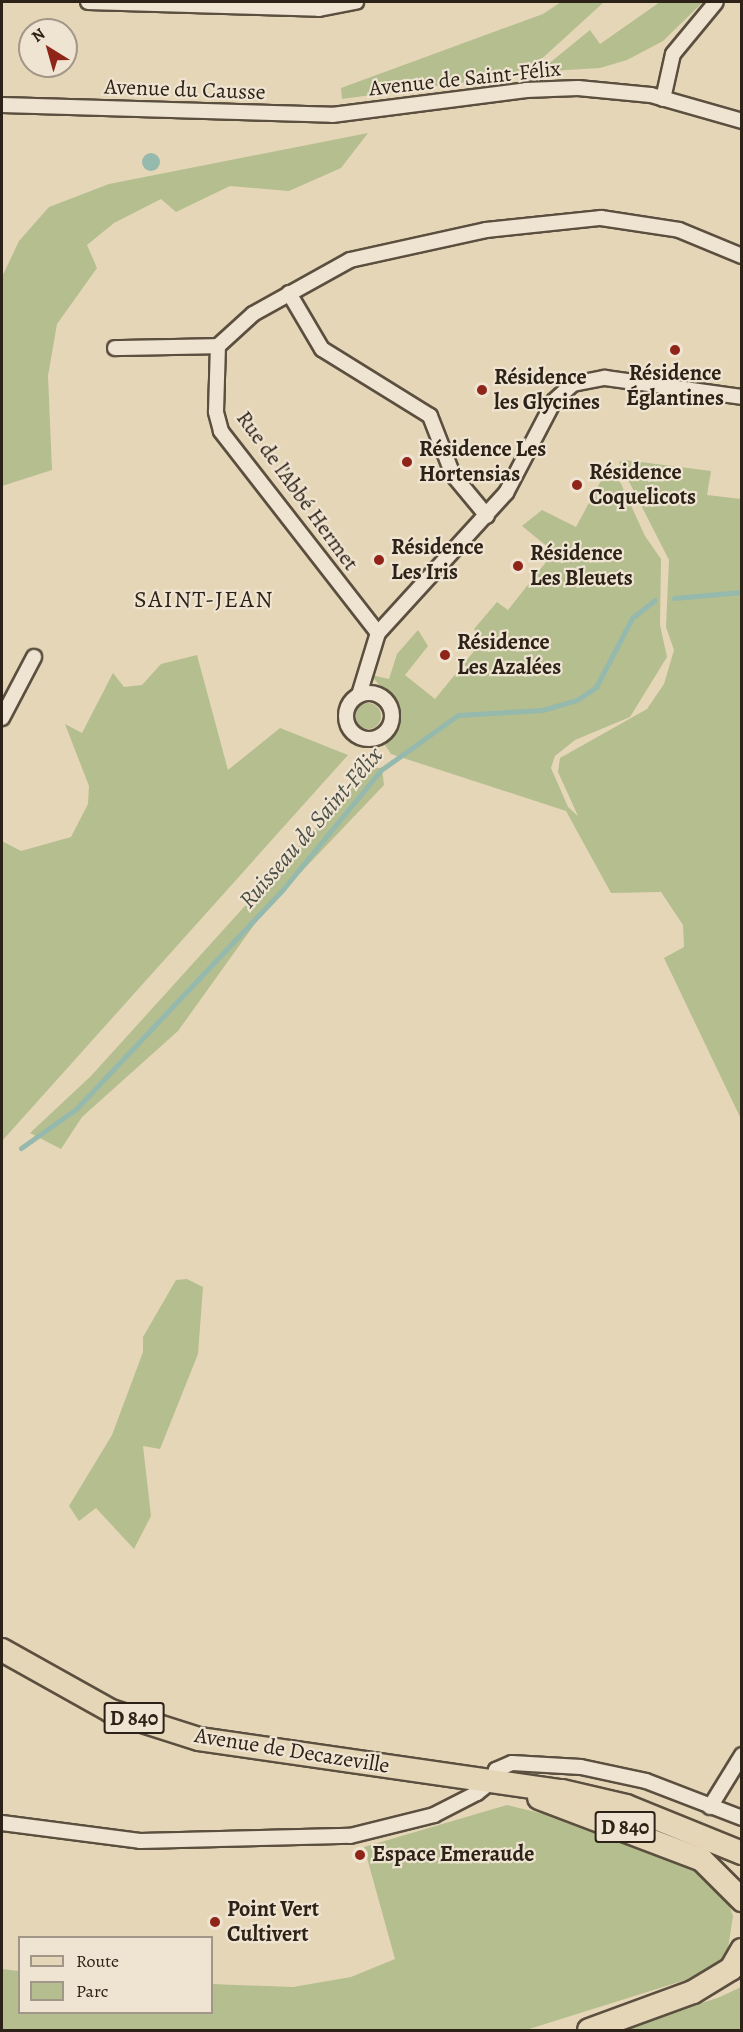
<!DOCTYPE html>
<html>
<head>
<meta charset="utf-8">
<style>
  body { margin:0 }
  #map { position:relative; width:743px; height:2032px; overflow:hidden; background:#e6d6b8; font-family:Alegreya,serif }
  div>[style] { position:absolute }
  .green>* { inset:0; background:#b4be8f }
  .round { border-radius:50% }
  .water>* { inset:0; background:#96b9ad }
  .stream>* { height:5px; margin:-2.5px; padding:0 2.5px; transform-origin:2.5px; border-radius:2.5px; background:#96b9ad }
  .roads { filter:drop-shadow(2px 0 #5b4f3f) drop-shadow(-2px 0 #5b4f3f) drop-shadow(0 2px #5b4f3f) drop-shadow(0 -2px #5b4f3f) }
  .street>* { height:14px; margin:-7px; padding:0 7px; transform-origin:7px; border-radius:7px; background:#efe4d1 }
  .street>.ring { margin:-7px; padding:0; box-sizing:content-box; background:none; border:14px solid #efe4d1; border-radius:50% }
  .primary>* { height:22px; margin:-11px; padding:0 11px; transform-origin:11px; border-radius:11px; background:#e6d6b8 }
  .dots>* { width:16px; height:16px; translate:-50% -50%; box-sizing:border-box; border:3px solid #efe4d1; border-radius:50% }
  span { translate:-50% -50%; white-space:nowrap; text-align:center; line-height:1.15; -webkit-text-stroke:4.5px #efe4d1; paint-order:stroke }
  .shield-label span { padding:2px 4px; background:#efe4d1; border:2px solid; border-radius:4px; -webkit-text-stroke-width:0 }
  .shield-label { font-size:21px; color:#2d2217; font-weight:700 }
  .street-label { font-size:22px; color:#2d2217 }
  .poi-label { font-size:22px; color:#2d2217; font-weight:700 }
  .left { translate:0 -50%; text-align:left }
  .neighbourhood-label { font-size:24px; color:#2d2217; letter-spacing:1.5px }
  .water-label { font-size:24px; color:#4c4f44; font-style:italic }
  .frame { position:absolute; inset:0; border:3px solid #2d2217; pointer-events:none }
  .legend { position:absolute; left:18px; top:1936px; width:195px; height:78px; box-sizing:border-box; background:#efe4d1; border:2px solid #a19687; margin:0; padding:8px 10px; list-style:none; font-size:18px; color:#2d2217 }
  .legend li { display:flex; align-items:center; gap:12px; height:30px }
  .legend b { width:30px; border:2px solid #a19687 }
  .north { position:absolute; left:18px; top:18px; width:60px; height:60px; box-sizing:border-box; background:#efe4d1; border:2px solid #a19687; border-radius:50%; rotate:323deg; font-size:16px; font-weight:700; line-height:24px; text-align:center; color:#2d2217 }
  .north::after { content:''; display:block; margin:auto; width:21px; height:27px; background:#8f2418; clip-path:polygon(50% 0,100% 100%,50% 72%,0 100%) }
</style>
</head>
<body>
<div id="map">
  <div class="green">
    <div style="clip-path:polygon(561px 2px,604px 2px,525px 74px,342px 99px,341px 88px,543px 14px)"></div>
    <div style="clip-path:polygon(660px 2px,703px 2px,663px 41px,627px 60px,600px 68px,550px 71px,547px 65px,590px 30px,600px 44px)"></div>
    <div style="clip-path:polygon(368px 133px,341px 168px,289px 191px,230px 186px,176px 212px,161px 199px,114px 223px,87px 245px,97px 268px,57px 324px,48px 376px,52px 470px,2px 486px,2px 277px,19px 241px,49px 207px,109px 184px)"></div>
    <div style="clip-path:polygon(625px 460px,711px 471px,707px 495px,741px 499px,741px 1119px,664px 958px,684px 947px,683px 925px,661px 892px,611px 893px,566px 811px,391px 754px,383px 742px,399px 720px,397px 707px,371px 675px,389px 679px,397px 654px,418px 630px,428px 646px,405px 675px,435px 699px,484px 639px,474px 629px,497px 602px,508px 610px,554px 552px,522px 526px,542px 510px,576px 527px,611px 462px,645px 536px,661px 559px,660px 625px,667px 657px,630px 717px,575px 740px,555px 756px,551px 768px,568px 807px,578px 816px,558px 772px,560px 758px,647px 709px,664px 684px,674px 650px,666px 627px,669px 560px,619px 462px)"></div>
    <div style="clip-path:polygon(197px 655px,228px 770px,280px 728px,348px 755px,2px 1141px,2px 841px,21px 851px,71px 837px,88px 804px,89px 786px,65px 724px,82px 733px,113px 673px,124px 687px,142px 685px,161px 664px)"></div>
    <div class="round" style="left:355px;top:703px;width:26px;height:26px"></div>
    <div style="clip-path:polygon(370px 768px,382px 768px,384px 785px,264px 911px,178px 1031px,82px 1117px,61px 1149px,30px 1133px,91px 1076px)"></div>
    <div style="clip-path:polygon(187px 1279px,203px 1287px,198px 1354px,160px 1449px,143px 1446px,151px 1516px,134px 1549px,96px 1508px,79px 1521px,69px 1506px,112px 1435px,143px 1352px,143px 1337px,176px 1280px)"></div>
    <div style="clip-path:polygon(507px 1805px,589px 1825px,694px 1866px,725px 1893px,733px 1916px,726px 1961px,714px 1971px,526px 2030px,2px 2030px,2px 1969px,19px 1971px,20px 2012px,212px 2012px,212px 1984px,293px 1987px,351px 1977px,395px 1959px,364px 1847px)"></div>
    <div style="clip-path:polygon(741px 1987px,741px 2030px,620px 2030px,720px 1997px)"></div>
  </div>
  <div class="water">
    <div class="round" style="left:142px;top:153px;width:18px;height:18px"></div>
  </div>
  <div class="stream">
    <div style="left:674px;top:598px;width:68px;rotate:-5deg"></div>
    <div style="left:21px;top:1148px;width:67px;rotate:-35.3deg"></div>
    <div style="left:76px;top:1109px;width:303px;rotate:-46.7deg"></div>
    <div style="left:284px;top:888px;width:153px;rotate:-50.6deg"></div>
    <div style="left:381px;top:770px;width:95px;rotate:-35.5deg"></div>
    <div style="left:458px;top:715px;width:84px;rotate:-3.4deg"></div>
    <div style="left:542px;top:710px;width:36px;rotate:-16deg"></div>
    <div style="left:577px;top:700px;width:23px;rotate:-34deg"></div>
    <div style="left:596px;top:687px;width:78px;rotate:-62.4deg"></div>
    <div style="left:632px;top:618px;width:29px;rotate:-38deg"></div>
  </div>
  <div class="roads">
    <div class="street">
      <div style="left:88px;top:2px;width:231px;rotate:1.7deg"></div>
      <div style="left:319px;top:9px;width:38px;rotate:-11deg"></div>
      <div style="left:663px;top:99px;width:46px;rotate:-77.5deg"></div>
      <div style="left:673px;top:54px;width:67px;rotate:-50.4deg"></div>
      <div style="left:2px;top:105px;width:330px;rotate:1.7deg"></div>
      <div style="left:332px;top:115px;width:196px;rotate:-7.3deg"></div>
      <div style="left:526px;top:90px;width:52px;rotate:-2.2deg"></div>
      <div style="left:578px;top:88px;width:73px;rotate:5.5deg"></div>
      <div style="left:651px;top:95px;width:95px;rotate:15.9deg"></div>
      <div style="left:289px;top:293px;width:65px;rotate:59.5deg"></div>
      <div style="left:322px;top:349px;width:127px;rotate:31.8deg"></div>
      <div style="left:430px;top:416px;width:63px;rotate:68.7deg"></div>
      <div style="left:453px;top:475px;width:53px;rotate:50.3deg"></div>
      <div style="left:115px;top:348px;width:103px;rotate:-1.1deg"></div>
      <div style="left:378px;top:633px;width:256px;rotate:-127.9deg"></div>
      <div style="left:221px;top:431px;width:20px;rotate:-105deg"></div>
      <div style="left:216px;top:412px;width:66px;rotate:-88.3deg"></div>
      <div style="left:218px;top:346px;width:47px;rotate:-42.4deg"></div>
      <div style="left:253px;top:314px;width:111px;rotate:-29.1deg"></div>
      <div style="left:350px;top:260px;width:139px;rotate:-12.4deg"></div>
      <div style="left:486px;top:230px;width:116px;rotate:-6deg"></div>
      <div style="left:601px;top:218px;width:79px;rotate:8.7deg"></div>
      <div style="left:679px;top:230px;width:68px;rotate:22.4deg"></div>
      <div class="ring" style="left:346px;top:693px;width:32px;height:32px"></div>
      <div style="left:359px;top:695px;width:65px;rotate:-73deg"></div>
      <div style="left:378px;top:633px;width:190px;rotate:-47.6deg"></div>
      <div style="left:506px;top:493px;width:104px;rotate:-62.4deg"></div>
      <div style="left:554px;top:401px;width:25px;rotate:-42deg"></div>
      <div style="left:573px;top:384px;width:33px;rotate:-11deg"></div>
      <div style="left:605px;top:378px;width:138px;rotate:7.9deg"></div>
      <div style="left:2px;top:718px;width:69px;rotate:-62.3deg"></div>
      <div style="left:710px;top:1807px;width:61px;rotate:-58.4deg"></div>
      <div style="left:2px;top:1823px;width:139px;rotate:7.4deg"></div>
      <div style="left:140px;top:1841px;width:210px;rotate:-1.4deg"></div>
      <div style="left:350px;top:1836px;width:87px;rotate:-14deg"></div>
      <div style="left:434px;top:1815px;width:48px;rotate:-27.1deg"></div>
      <div style="left:477px;top:1793px;width:19px;rotate:-39deg"></div>
      <div style="left:492px;top:1781px;width:12px;rotate:-70deg"></div>
      <div style="left:496px;top:1770px;width:17px;rotate:-24deg"></div>
      <div style="left:512px;top:1763px;width:69px;rotate:3.3deg"></div>
      <div style="left:581px;top:1767px;width:66px;rotate:12.2deg"></div>
      <div style="left:646px;top:1781px;width:103px;rotate:21.1deg"></div>
    </div>
    <div class="primary">
      <div style="left:2px;top:1650px;width:125px;rotate:29.2deg"></div>
      <div style="left:111px;top:1711px;width:92px;rotate:17.7deg"></div>
      <div style="left:199px;top:1739px;width:367px;rotate:8.2deg"></div>
      <div style="left:562px;top:1791px;width:66px;rotate:13.2deg"></div>
      <div style="left:626px;top:1806px;width:125px;rotate:22.1deg"></div>
      <div style="left:539px;top:1798px;width:174px;rotate:20.8deg"></div>
      <div style="left:702px;top:1860px;width:57px;rotate:45deg"></div>
      <div style="left:589px;top:2030px;width:111px;rotate:-20.1deg"></div>
      <div style="left:693px;top:1992px;width:44px;rotate:-31.2deg"></div>
      <div style="left:731px;top:1969px;width:22px;rotate:-60deg"></div>
    </div>
  </div>
  <div class="dots">
    <div style="left:675px;top:350px;background:#8f2418"></div>
    <div style="left:482px;top:390px;background:#8f2418"></div>
    <div style="left:407px;top:462px;background:#8f2418"></div>
    <div style="left:577px;top:485px;background:#8f2418"></div>
    <div style="left:379px;top:560px;background:#8f2418"></div>
    <div style="left:518px;top:566px;background:#8f2418"></div>
    <div style="left:445px;top:655px;background:#8f2418"></div>
    <div style="left:360px;top:1855px;background:#8f2418"></div>
    <div style="left:215px;top:1922px;background:#8f2418"></div>
  </div>
  <div class="shield-label">
    <span style="left:134px;top:1718px">D 840</span>
    <span style="left:625px;top:1827px">D 840</span>
  </div>
  <div class="street-label">
    <span style="left:465px;top:79px;rotate:-6deg">Avenue de Saint-Félix</span>
    <span style="left:185px;top:90px;rotate:2deg">Avenue du Causse</span>
    <span style="left:297px;top:491px;rotate:54deg">Rue de l'Abbé Hermet</span>
    <span style="left:292px;top:1751px;rotate:9deg">Avenue de Decazeville</span>
  </div>
  <div class="poi-label">
    <span style="left:675px;top:386px">Résidence<br>Églantines</span>
    <span class="left" style="left:494px;top:390px">Résidence<br>les Glycines</span>
    <span class="left" style="left:419px;top:462px">Résidence Les<br>Hortensias</span>
    <span class="left" style="left:589px;top:485px">Résidence<br>Coquelicots</span>
    <span class="left" style="left:391px;top:560px">Résidence<br>Les Iris</span>
    <span class="left" style="left:530px;top:566px">Résidence<br>Les Bleuets</span>
    <span class="left" style="left:457px;top:655px">Résidence<br>Les Azalées</span>
    <span class="left" style="left:372px;top:1855px">Espace Emeraude</span>
    <span class="left" style="left:227px;top:1922px">Point Vert<br>Cultivert</span>
  </div>
  <div class="neighbourhood-label">
    <span style="left:204px;top:600px">SAINT-JEAN</span>
  </div>
  <div class="water-label">
    <span style="left:311px;top:828px;rotate:-49deg">Ruisseau de Saint-Félix</span>
  </div>
  <div class="frame"></div>
  <ul class="legend">
  <li><b style="height:8px;background:#e6d6b8"></b>Route</li>
  <li><b style="height:16px;background:#b4be8f"></b>Parc</li>
  </ul>
  <div class="north">N</div>
</div>
</body>
</html>
